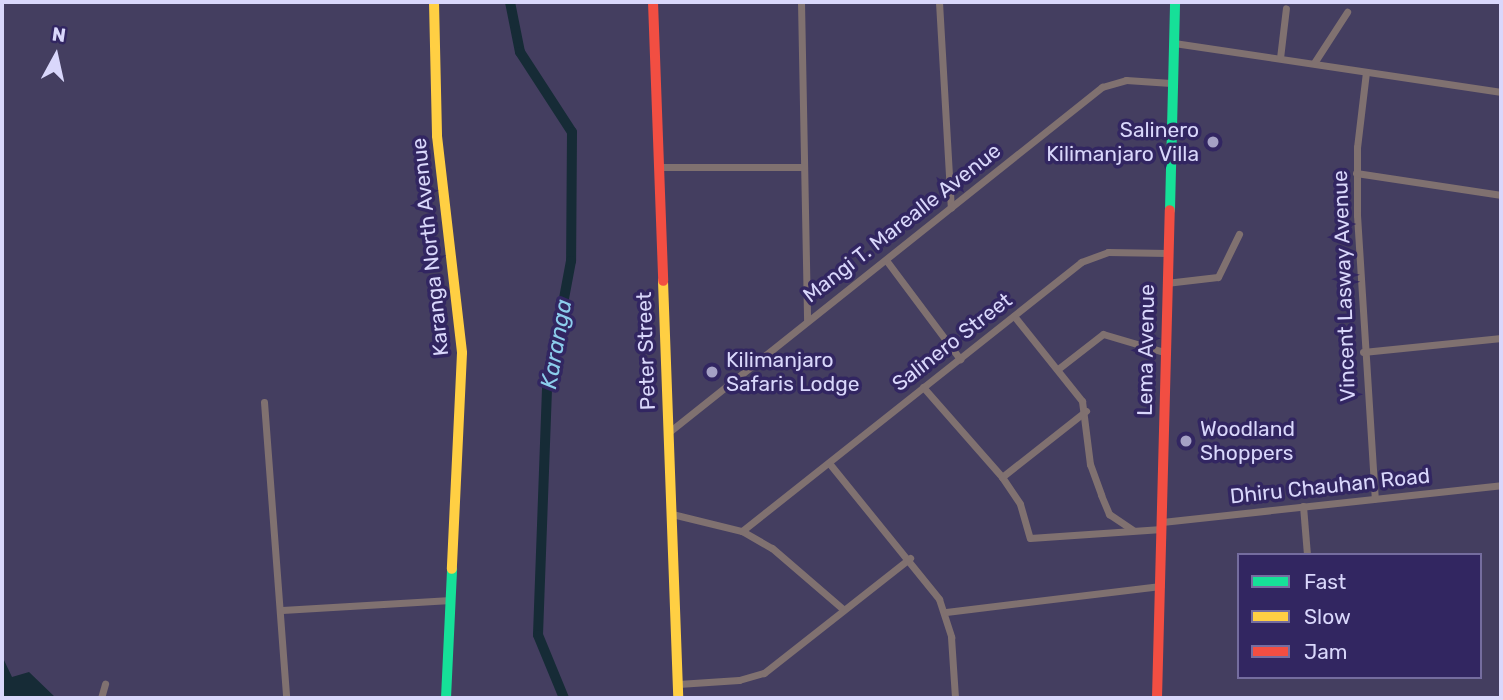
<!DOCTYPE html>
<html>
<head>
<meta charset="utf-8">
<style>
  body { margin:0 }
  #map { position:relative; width:1503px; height:700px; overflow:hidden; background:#443e60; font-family:Rubik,sans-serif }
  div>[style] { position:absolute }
  .water>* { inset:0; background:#162b36 }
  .river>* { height:10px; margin:-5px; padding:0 5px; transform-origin:5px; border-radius:5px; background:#162b36 }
  .street>* { height:7px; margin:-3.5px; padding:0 3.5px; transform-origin:3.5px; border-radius:3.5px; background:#807170 }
  .fast>* { height:10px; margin:-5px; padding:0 5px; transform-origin:5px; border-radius:5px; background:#16e098 }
  .slow>* { height:10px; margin:-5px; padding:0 5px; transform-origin:5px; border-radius:5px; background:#ffcf43 }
  .jam>* { height:10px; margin:-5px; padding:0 5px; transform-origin:5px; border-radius:5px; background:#f24e42 }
  .dots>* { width:19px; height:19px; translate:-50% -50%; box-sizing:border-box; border:4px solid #322661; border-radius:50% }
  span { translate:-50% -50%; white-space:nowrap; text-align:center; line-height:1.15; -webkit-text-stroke:7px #322661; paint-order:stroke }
  .poi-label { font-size:21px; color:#d9d7fb }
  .right { translate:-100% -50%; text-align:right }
  .left { translate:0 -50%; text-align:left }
  .street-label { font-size:21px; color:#d9d7fb }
  .water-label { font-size:23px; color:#8cceec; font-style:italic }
  .frame { position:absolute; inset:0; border:4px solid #d9d7fb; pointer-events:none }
  .legend { position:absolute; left:1237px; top:553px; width:245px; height:126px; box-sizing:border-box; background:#322661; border:2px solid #756d9f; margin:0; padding:9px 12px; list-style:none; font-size:21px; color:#d9d7fb }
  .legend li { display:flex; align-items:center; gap:14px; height:35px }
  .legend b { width:35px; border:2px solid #756d9f }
  .north { position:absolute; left:21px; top:21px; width:70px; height:70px; -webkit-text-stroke:5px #322661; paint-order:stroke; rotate:8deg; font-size:19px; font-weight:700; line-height:28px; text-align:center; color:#d9d7fb }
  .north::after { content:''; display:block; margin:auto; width:24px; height:32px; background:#d9d7fb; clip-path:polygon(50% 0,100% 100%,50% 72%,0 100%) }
</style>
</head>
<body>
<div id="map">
  <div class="water">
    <div style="clip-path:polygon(2px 656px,12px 677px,29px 672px,56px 698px,2px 698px)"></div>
  </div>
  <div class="river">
    <div style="left:510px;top:2px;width:51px;rotate:78.7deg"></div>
    <div style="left:520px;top:52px;width:95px;rotate:57deg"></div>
    <div style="left:572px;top:132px;width:129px;rotate:90.4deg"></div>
    <div style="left:571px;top:261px;width:130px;rotate:100.6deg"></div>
    <div style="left:547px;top:389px;width:246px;rotate:92.1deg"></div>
    <div style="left:538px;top:635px;width:68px;rotate:67.6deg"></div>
  </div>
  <div class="street">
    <div style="left:801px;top:2px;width:319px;rotate:88.9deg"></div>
    <div style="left:939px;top:2px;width:206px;rotate:86.7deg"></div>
    <div style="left:1174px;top:43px;width:331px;rotate:8.5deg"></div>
    <div style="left:1280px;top:58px;width:50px;rotate:-83.2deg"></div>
    <div style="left:1314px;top:63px;width:61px;rotate:-57.1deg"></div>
    <div style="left:1366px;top:72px;width:76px;rotate:96.8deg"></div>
    <div style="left:1357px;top:147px;width:68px;rotate:90deg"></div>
    <div style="left:1357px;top:215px;width:284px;rotate:86.4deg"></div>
    <div style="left:660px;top:167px;width:144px"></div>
    <div style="left:1356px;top:173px;width:147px;rotate:8.6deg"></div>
    <div style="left:886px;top:260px;width:124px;rotate:53.2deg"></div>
    <div style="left:1166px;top:283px;width:52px;rotate:-6.6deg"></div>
    <div style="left:1218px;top:277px;width:48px;rotate:-64deg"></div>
    <div style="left:1014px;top:316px;width:109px;rotate:51.3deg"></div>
    <div style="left:1082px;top:401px;width:64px;rotate:82.8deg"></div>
    <div style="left:1090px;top:464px;width:33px;rotate:70deg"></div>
    <div style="left:1101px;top:495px;width:21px;rotate:67deg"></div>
    <div style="left:1109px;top:514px;width:29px;rotate:34deg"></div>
    <div style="left:1363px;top:352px;width:139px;rotate:-5.8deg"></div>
    <div style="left:1058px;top:369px;width:57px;rotate:-37.9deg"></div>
    <div style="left:1103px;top:334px;width:64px;rotate:16.4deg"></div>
    <div style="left:923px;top:387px;width:120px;rotate:48.7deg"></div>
    <div style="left:1002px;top:477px;width:32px;rotate:56deg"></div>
    <div style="left:1020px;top:504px;width:35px;rotate:74deg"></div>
    <div style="left:1030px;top:538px;width:132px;rotate:-3.9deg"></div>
    <div style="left:264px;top:402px;width:297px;rotate:85.7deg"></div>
    <div style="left:669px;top:432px;width:554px;rotate:-38.55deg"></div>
    <div style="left:1102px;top:87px;width:25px;rotate:-16deg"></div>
    <div style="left:1126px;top:80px;width:45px;rotate:3.8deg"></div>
    <div style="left:829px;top:463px;width:175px;rotate:51deg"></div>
    <div style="left:939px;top:599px;width:40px;rotate:72deg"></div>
    <div style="left:951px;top:637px;width:61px;rotate:86.2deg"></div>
    <div style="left:1002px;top:477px;width:107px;rotate:-38.2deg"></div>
    <div style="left:1303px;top:506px;width:49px;rotate:85.3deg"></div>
    <div style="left:672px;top:514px;width:72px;rotate:13.7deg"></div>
    <div style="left:742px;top:531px;width:34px;rotate:30deg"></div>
    <div style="left:772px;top:548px;width:94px;rotate:40.7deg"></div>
    <div style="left:1162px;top:522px;width:341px;rotate:-6.2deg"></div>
    <div style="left:742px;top:531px;width:433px;rotate:-38.4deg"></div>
    <div style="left:1081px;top:262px;width:29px;rotate:-20deg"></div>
    <div style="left:1108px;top:252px;width:60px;rotate:1deg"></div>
    <div style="left:282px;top:610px;width:169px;rotate:-3.4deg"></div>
    <div style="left:946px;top:612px;width:216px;rotate:-6.9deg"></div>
    <div style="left:678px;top:684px;width:61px;rotate:-3.8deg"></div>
    <div style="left:739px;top:680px;width:26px;rotate:-16deg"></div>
    <div style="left:764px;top:673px;width:186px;rotate:-38.2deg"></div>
    <div style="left:101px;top:698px;width:15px;rotate:-74deg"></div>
  </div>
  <div class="fast">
    <div style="left:1170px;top:210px;width:208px;rotate:-88.6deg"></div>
    <div style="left:446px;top:698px;width:129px;rotate:-87.3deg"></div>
  </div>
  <div class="slow">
    <div style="left:434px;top:2px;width:134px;rotate:88.7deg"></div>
    <div style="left:437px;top:136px;width:218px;rotate:83.4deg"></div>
    <div style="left:462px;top:353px;width:216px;rotate:92.7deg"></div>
    <div style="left:663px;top:281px;width:417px;rotate:87.9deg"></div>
  </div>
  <div class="jam">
    <div style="left:653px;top:2px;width:279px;rotate:87.9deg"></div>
    <div style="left:1157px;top:698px;width:488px;rotate:-88.5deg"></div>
  </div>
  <div class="dots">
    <div style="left:1213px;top:142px;background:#a5a1c5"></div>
    <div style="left:712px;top:372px;background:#a5a1c5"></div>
    <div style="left:1186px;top:441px;background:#a5a1c5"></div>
  </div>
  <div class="poi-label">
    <span class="right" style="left:1199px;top:142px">Salinero<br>Kilimanjaro Villa</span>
    <span class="left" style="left:726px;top:372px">Kilimanjaro<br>Safaris Lodge</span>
    <span class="left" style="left:1200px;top:441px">Woodland<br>Shoppers</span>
  </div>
  <div class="street-label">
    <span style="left:902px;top:223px;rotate:-38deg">Mangi T. Marealle Avenue</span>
    <span style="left:430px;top:247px;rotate:-96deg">Karanga North Avenue</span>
    <span style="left:1344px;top:286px;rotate:-92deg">Vincent Lasway Avenue</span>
    <span style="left:952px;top:342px;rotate:-38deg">Salinero Street</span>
    <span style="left:1146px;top:350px;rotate:-89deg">Lema Avenue</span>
    <span style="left:646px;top:351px;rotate:-92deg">Peter Street</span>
    <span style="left:1330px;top:486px;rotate:-6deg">Dhiru Chauhan Road</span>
  </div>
  <div class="water-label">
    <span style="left:556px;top:344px;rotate:-80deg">Karanga</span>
  </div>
  <div class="frame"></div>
  <ul class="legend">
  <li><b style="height:9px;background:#16e098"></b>Fast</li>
  <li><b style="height:9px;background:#ffcf43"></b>Slow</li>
  <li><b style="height:9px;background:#f24e42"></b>Jam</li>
  </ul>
  <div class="north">N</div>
</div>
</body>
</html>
